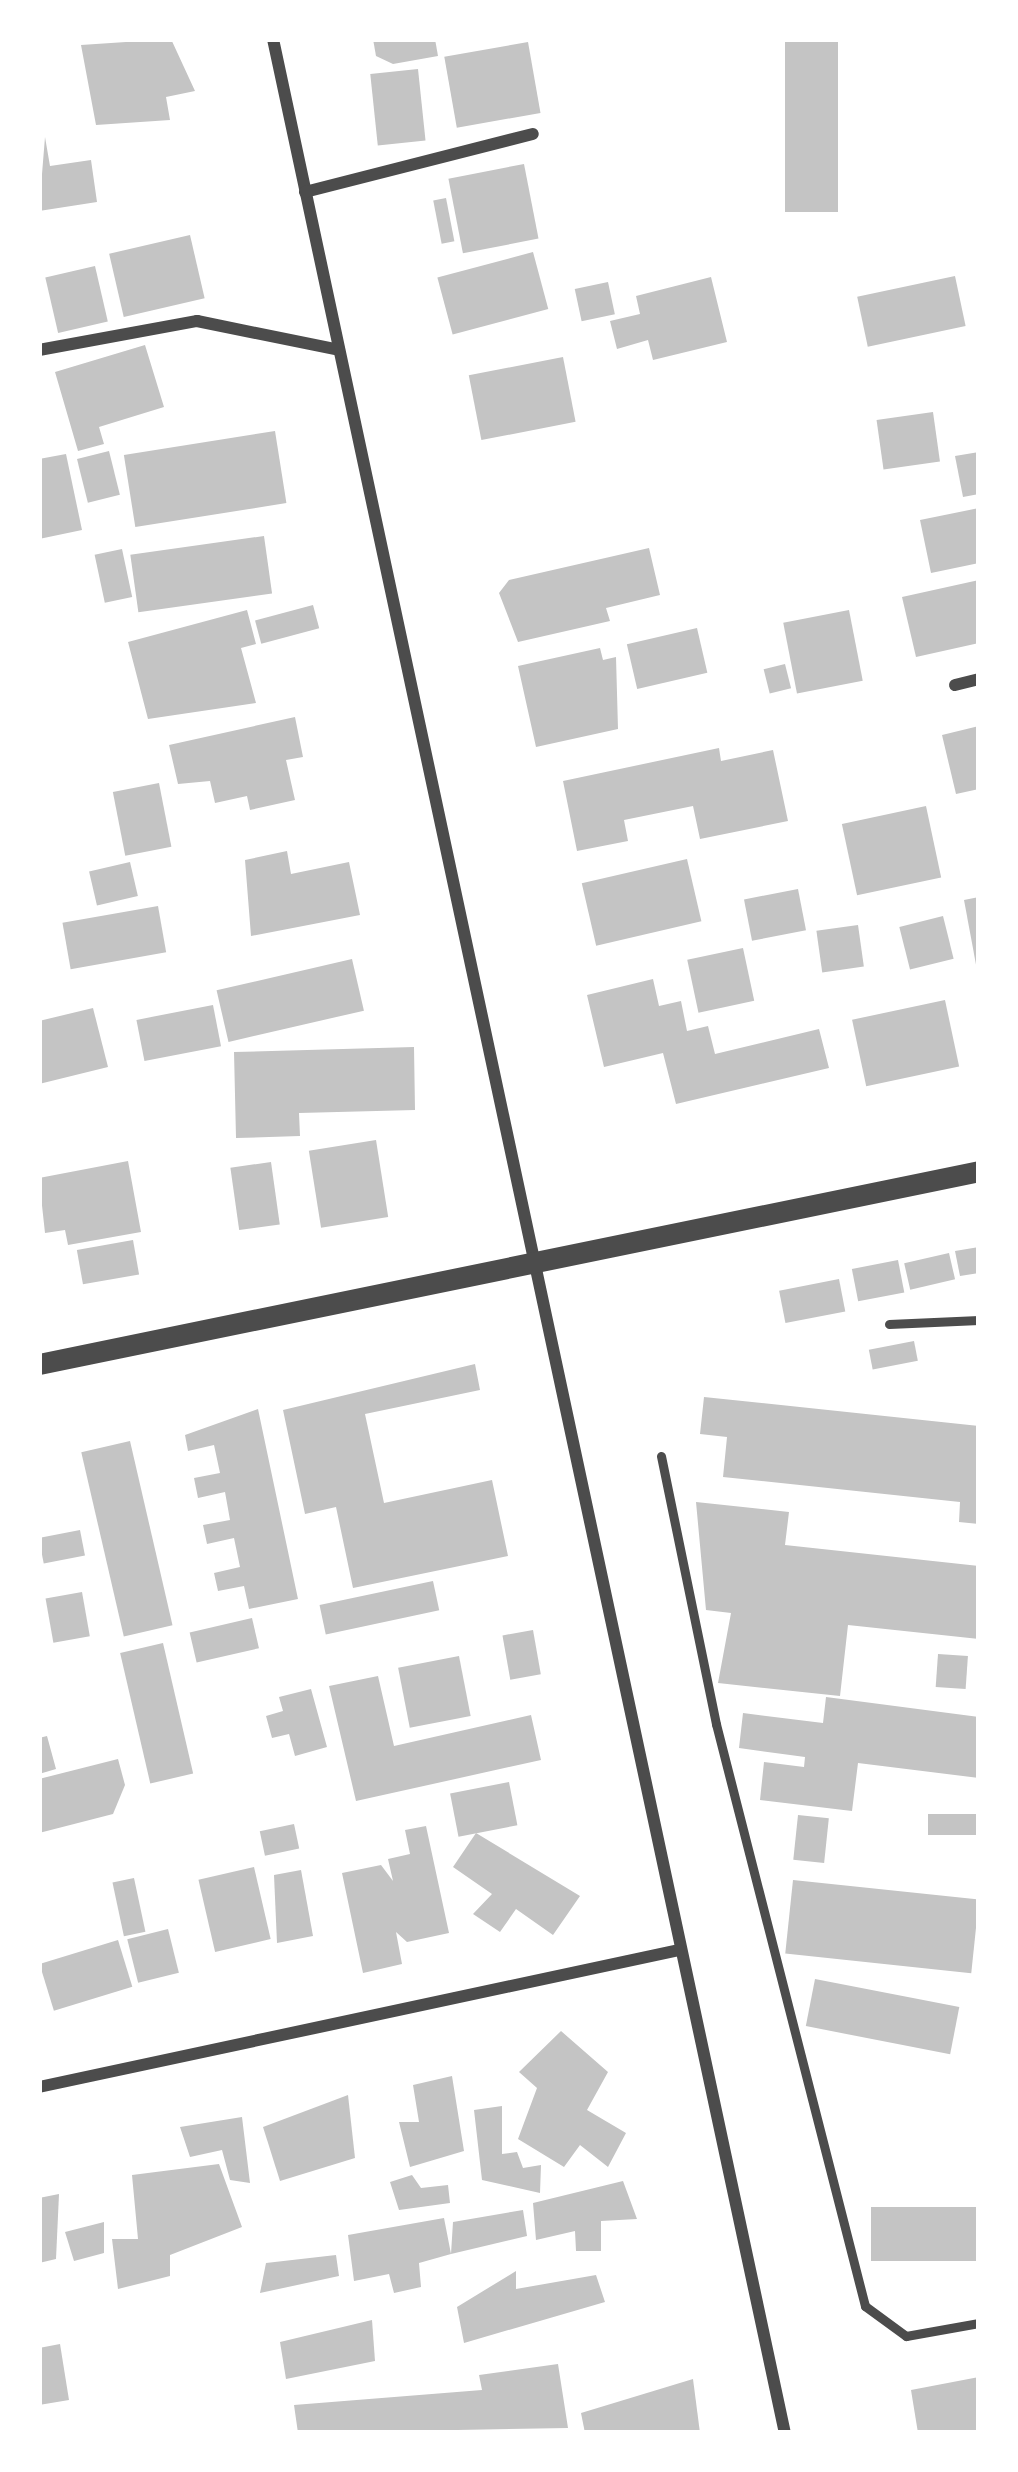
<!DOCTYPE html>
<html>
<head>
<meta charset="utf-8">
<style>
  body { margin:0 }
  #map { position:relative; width:1018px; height:2472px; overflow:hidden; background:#fff; font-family:Cabin,sans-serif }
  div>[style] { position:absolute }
  .building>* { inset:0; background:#c4c4c4; transform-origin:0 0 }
  .service>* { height:9px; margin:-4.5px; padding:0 4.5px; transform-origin:4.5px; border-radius:4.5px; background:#4c4c4c }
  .minor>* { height:12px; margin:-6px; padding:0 6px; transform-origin:6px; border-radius:6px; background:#4c4c4c }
  .tertiary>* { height:21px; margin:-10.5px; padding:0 10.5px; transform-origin:10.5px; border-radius:10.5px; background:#4c4c4c }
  span { translate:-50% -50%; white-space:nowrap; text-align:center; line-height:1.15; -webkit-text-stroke:9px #fff; paint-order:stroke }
  .frame { position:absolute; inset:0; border:42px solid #fff; pointer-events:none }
</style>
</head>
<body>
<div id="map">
  <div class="building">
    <div style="clip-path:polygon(171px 39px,195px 91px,166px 97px,170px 120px,96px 125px,81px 45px)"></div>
    <div style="clip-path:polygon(373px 39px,435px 39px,438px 56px,393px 64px,376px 56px)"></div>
    <div style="left:785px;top:39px;width:53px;height:173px"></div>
    <div style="left:528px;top:42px;width:72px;height:85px;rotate:80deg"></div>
    <div style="left:418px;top:69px;width:72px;height:48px;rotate:84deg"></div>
    <div style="clip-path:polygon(45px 137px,50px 166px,91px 160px,97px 202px,39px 211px)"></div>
    <div style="left:524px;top:164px;width:76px;height:77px;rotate:79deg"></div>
    <div style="left:446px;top:198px;width:44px;height:13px;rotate:79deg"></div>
    <div style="left:190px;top:235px;width:65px;height:83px;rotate:77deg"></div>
    <div style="left:533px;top:252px;width:59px;height:99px;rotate:75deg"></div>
    <div style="left:95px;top:266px;width:57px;height:51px;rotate:77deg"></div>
    <div style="left:955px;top:276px;width:51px;height:100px;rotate:78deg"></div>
    <div style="clip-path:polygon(711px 277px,727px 342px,653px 360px,648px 340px,617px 349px,610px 321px,640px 314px,636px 296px)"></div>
    <div style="left:608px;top:282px;width:33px;height:34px;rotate:78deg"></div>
    <div style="clip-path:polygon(145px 345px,164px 407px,99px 427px,104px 444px,78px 451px,55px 372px)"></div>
    <div style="left:563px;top:357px;width:66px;height:96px;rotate:79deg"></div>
    <div style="left:933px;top:412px;width:50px;height:57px;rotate:82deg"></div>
    <div style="left:275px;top:431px;width:73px;height:153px;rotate:81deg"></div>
    <div style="left:109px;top:451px;width:45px;height:33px;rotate:76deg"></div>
    <div style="clip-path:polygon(979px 452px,979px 494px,963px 497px,955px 456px)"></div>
    <div style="clip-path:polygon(66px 454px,82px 530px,39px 539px,39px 459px)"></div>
    <div style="clip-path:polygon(979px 508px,979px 563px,931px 573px,920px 520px)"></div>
    <div style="left:264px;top:536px;width:58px;height:135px;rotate:82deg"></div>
    <div style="clip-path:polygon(649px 548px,660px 595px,606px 608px,610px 621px,518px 642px,499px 593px,509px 580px)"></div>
    <div style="left:122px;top:549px;width:49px;height:28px;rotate:78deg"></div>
    <div style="clip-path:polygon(979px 580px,979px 643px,916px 657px,902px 597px)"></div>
    <div style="left:313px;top:605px;width:24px;height:60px;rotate:75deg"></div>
    <div style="clip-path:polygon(247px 610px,256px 644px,241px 648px,256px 703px,148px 719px,128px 642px)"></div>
    <div style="left:849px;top:610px;width:72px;height:67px;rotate:79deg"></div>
    <div style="left:697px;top:628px;width:46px;height:72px;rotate:77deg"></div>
    <div style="clip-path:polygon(600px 648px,603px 660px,616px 657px,618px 729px,536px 747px,518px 666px)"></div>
    <div style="left:785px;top:664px;width:25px;height:22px;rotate:76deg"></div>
    <div style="clip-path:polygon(295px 717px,303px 757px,286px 760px,295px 800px,250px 810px,247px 796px,215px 803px,210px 781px,178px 784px,169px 745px)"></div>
    <div style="clip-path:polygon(979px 726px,979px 789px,956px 794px,942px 735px)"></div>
    <div style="clip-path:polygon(719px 748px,721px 761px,773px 750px,788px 821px,700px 839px,693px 806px,624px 820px,628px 841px,577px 851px,563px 781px)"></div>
    <div style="left:159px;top:783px;width:65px;height:47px;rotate:79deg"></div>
    <div style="left:926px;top:806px;width:73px;height:86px;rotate:78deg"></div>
    <div style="clip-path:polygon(287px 851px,291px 874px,349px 862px,360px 915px,251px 936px,245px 860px)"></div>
    <div style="left:687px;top:859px;width:64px;height:108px;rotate:77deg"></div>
    <div style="left:130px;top:862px;width:35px;height:42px;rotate:77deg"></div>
    <div style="left:798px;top:889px;width:42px;height:55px;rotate:79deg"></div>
    <div style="clip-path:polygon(979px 897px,979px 970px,977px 970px,964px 900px)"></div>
    <div style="left:158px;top:906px;width:47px;height:97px;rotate:80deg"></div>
    <div style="left:943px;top:916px;width:44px;height:45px;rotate:76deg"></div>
    <div style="left:858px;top:925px;width:42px;height:42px;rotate:82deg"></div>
    <div style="left:743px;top:948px;width:54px;height:57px;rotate:78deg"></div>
    <div style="left:352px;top:959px;width:53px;height:139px;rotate:77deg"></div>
    <div style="clip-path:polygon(653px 979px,659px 1006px,681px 1001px,687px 1031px,708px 1026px,715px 1054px,819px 1029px,829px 1068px,676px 1104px,663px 1053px,604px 1067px,587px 995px)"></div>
    <div style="left:945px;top:1000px;width:68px;height:95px;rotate:78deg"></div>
    <div style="left:213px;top:1005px;width:42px;height:78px;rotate:79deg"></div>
    <div style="clip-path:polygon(93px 1008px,108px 1067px,39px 1084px,39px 1021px)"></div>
    <div style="clip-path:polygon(414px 1047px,415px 1110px,299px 1113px,300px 1136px,236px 1138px,234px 1052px)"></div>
    <div style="left:376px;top:1140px;width:78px;height:68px;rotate:81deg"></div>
    <div style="clip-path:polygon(128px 1161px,141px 1232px,68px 1245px,65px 1230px,45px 1233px,39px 1178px)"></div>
    <div style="left:271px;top:1162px;width:63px;height:41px;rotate:82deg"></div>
    <div style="left:133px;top:1240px;width:35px;height:57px;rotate:80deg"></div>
    <div style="clip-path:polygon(979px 1247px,979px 1273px,960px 1276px,955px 1251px)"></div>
    <div style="left:949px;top:1253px;width:27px;height:46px;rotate:77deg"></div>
    <div style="left:898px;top:1260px;width:33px;height:47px;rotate:79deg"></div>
    <div style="left:839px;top:1279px;width:33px;height:61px;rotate:79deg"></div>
    <div style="left:914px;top:1341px;width:20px;height:46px;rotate:79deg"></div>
    <div style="clip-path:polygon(475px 1364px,480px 1390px,365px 1414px,384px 1503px,492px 1480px,508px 1556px,353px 1588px,336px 1507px,305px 1514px,283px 1410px)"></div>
    <div style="clip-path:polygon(704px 1397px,979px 1426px,979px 1524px,959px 1522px,960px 1502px,723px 1477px,727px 1437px,700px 1434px)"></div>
    <div style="clip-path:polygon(258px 1409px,298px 1599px,249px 1609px,244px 1586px,218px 1591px,214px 1573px,240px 1567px,234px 1538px,207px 1544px,203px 1525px,230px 1520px,225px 1492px,198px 1498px,194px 1478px,220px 1473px,214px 1445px,188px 1451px,185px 1435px)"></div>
    <div style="left:130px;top:1441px;width:189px;height:50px;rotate:77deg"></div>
    <div style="clip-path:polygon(696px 1502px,789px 1512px,785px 1545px,979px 1566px,979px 1639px,848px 1625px,840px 1696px,718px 1683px,731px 1613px,706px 1610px)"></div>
    <div style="left:80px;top:1530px;width:26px;height:42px;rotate:79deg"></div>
    <div style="left:433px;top:1581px;width:30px;height:116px;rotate:78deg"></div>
    <div style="left:82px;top:1592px;width:45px;height:37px;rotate:80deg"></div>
    <div style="left:252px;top:1618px;width:31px;height:64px;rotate:77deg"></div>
    <div style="left:533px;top:1630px;width:45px;height:31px;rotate:80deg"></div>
    <div style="left:163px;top:1643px;width:134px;height:44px;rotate:77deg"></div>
    <div style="left:938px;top:1654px;width:30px;height:33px;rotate:4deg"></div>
    <div style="left:459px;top:1656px;width:61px;height:62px;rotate:79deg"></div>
    <div style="clip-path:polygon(378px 1676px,394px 1746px,531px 1715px,541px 1760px,356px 1801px,329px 1686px)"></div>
    <div style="clip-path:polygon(311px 1689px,327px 1747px,295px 1756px,289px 1734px,272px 1738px,266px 1716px,283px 1711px,279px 1697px)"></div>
    <div style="clip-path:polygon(826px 1697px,979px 1717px,979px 1778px,858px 1763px,852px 1811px,760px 1800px,764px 1762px,804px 1767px,805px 1757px,739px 1748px,743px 1713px,823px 1723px)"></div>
    <div style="clip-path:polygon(47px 1736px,56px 1769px,39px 1774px,39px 1738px)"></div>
    <div style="clip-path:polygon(118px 1759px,125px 1785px,113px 1814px,39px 1833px,39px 1779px)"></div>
    <div style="left:509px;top:1782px;width:44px;height:60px;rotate:79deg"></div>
    <div style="left:979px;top:1814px;width:21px;height:51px;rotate:90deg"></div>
    <div style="left:798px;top:1815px;width:31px;height:45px;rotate:6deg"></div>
    <div style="left:294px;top:1824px;width:25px;height:35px;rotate:78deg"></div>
    <div style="clip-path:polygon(426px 1826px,449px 1933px,407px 1942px,396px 1932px,402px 1964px,363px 1973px,342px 1873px,381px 1865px,393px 1881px,388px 1859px,410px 1854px,405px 1830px)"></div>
    <div style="clip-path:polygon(476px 1833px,580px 1896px,553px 1935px,516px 1909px,500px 1932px,473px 1914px,492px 1894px,453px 1867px)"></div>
    <div style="left:254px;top:1867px;width:74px;height:57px;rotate:77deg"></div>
    <div style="clip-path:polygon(301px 1870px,313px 1936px,277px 1943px,274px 1875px)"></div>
    <div style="left:134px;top:1878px;width:55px;height:22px;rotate:78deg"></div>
    <div style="left:793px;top:1880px;width:187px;height:74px;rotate:6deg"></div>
    <div style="left:168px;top:1929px;width:45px;height:42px;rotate:76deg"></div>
    <div style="left:118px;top:1940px;width:49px;height:82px;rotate:73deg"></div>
    <div style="left:815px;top:1979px;width:147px;height:48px;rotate:11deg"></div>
    <div style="clip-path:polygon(561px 2031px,608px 2072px,587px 2110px,626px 2133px,608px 2167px,580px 2145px,564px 2167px,518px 2139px,537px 2088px,519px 2072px)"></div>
    <div style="clip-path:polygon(452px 2076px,464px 2151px,410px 2167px,399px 2122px,419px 2122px,413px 2085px)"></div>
    <div style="clip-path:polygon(348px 2095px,355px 2158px,280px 2181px,263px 2127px)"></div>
    <div style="clip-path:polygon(502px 2106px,502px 2154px,517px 2152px,523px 2168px,541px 2165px,540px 2193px,482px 2180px,474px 2110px)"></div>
    <div style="clip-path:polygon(242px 2117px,250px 2183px,230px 2180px,222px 2150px,190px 2157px,180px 2127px)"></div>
    <div style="clip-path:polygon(219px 2164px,242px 2227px,170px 2255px,170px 2276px,118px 2289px,112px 2239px,138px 2239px,132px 2175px)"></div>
    <div style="clip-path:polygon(412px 2175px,421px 2188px,448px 2185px,450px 2203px,399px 2210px,390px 2182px)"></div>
    <div style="clip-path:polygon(623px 2181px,637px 2219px,601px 2221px,601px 2251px,576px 2251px,575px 2231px,536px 2240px,533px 2203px)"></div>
    <div style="clip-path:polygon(59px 2194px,56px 2259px,39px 2263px,39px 2198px)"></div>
    <div style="left:979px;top:2207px;width:54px;height:108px;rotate:90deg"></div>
    <div style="clip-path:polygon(523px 2210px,527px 2236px,451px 2254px,453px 2222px)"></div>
    <div style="clip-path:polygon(444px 2218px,451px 2254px,419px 2263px,421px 2287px,394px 2293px,389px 2274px,354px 2281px,348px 2235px)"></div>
    <div style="clip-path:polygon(104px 2222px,104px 2253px,74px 2261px,65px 2232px)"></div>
    <div style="clip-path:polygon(336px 2255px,339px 2276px,260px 2293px,266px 2263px)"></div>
    <div style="clip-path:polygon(516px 2271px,516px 2289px,596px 2275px,605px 2302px,464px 2343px,457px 2307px)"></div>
    <div style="clip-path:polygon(372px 2320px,375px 2361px,286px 2379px,280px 2342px)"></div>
    <div style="clip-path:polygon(60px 2344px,69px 2400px,39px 2405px,39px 2348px)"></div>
    <div style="clip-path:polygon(558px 2364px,568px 2428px,298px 2433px,294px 2405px,482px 2390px,479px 2375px)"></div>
    <div style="clip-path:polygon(979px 2377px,979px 2433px,918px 2433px,911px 2390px)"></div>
    <div style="clip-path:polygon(693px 2379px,700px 2433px,585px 2433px,581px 2413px)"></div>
  </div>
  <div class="service">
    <div style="left:889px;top:1324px;width:90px;rotate:-2.5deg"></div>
    <div style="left:661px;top:1456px;width:274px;rotate:78.4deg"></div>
    <div style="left:716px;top:1724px;width:601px;rotate:75.64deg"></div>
    <div style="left:865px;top:2306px;width:51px;rotate:36.2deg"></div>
    <div style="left:906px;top:2336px;width:74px;rotate:-10.1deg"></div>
  </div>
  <div class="minor">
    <div style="left:273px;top:39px;width:2448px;rotate:77.93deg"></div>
    <div style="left:305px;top:192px;width:235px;rotate:-14.3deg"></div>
    <div style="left:39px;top:350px;width:161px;rotate:-10.4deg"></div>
    <div style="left:197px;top:321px;width:145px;rotate:11.5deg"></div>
    <div style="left:955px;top:685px;width:25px;rotate:-14deg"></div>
    <div style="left:39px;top:2087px;width:654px;rotate:-12.08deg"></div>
  </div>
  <div class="tertiary">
    <div style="left:39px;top:1364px;width:960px;rotate:-11.6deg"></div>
  </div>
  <div class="frame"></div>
</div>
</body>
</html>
